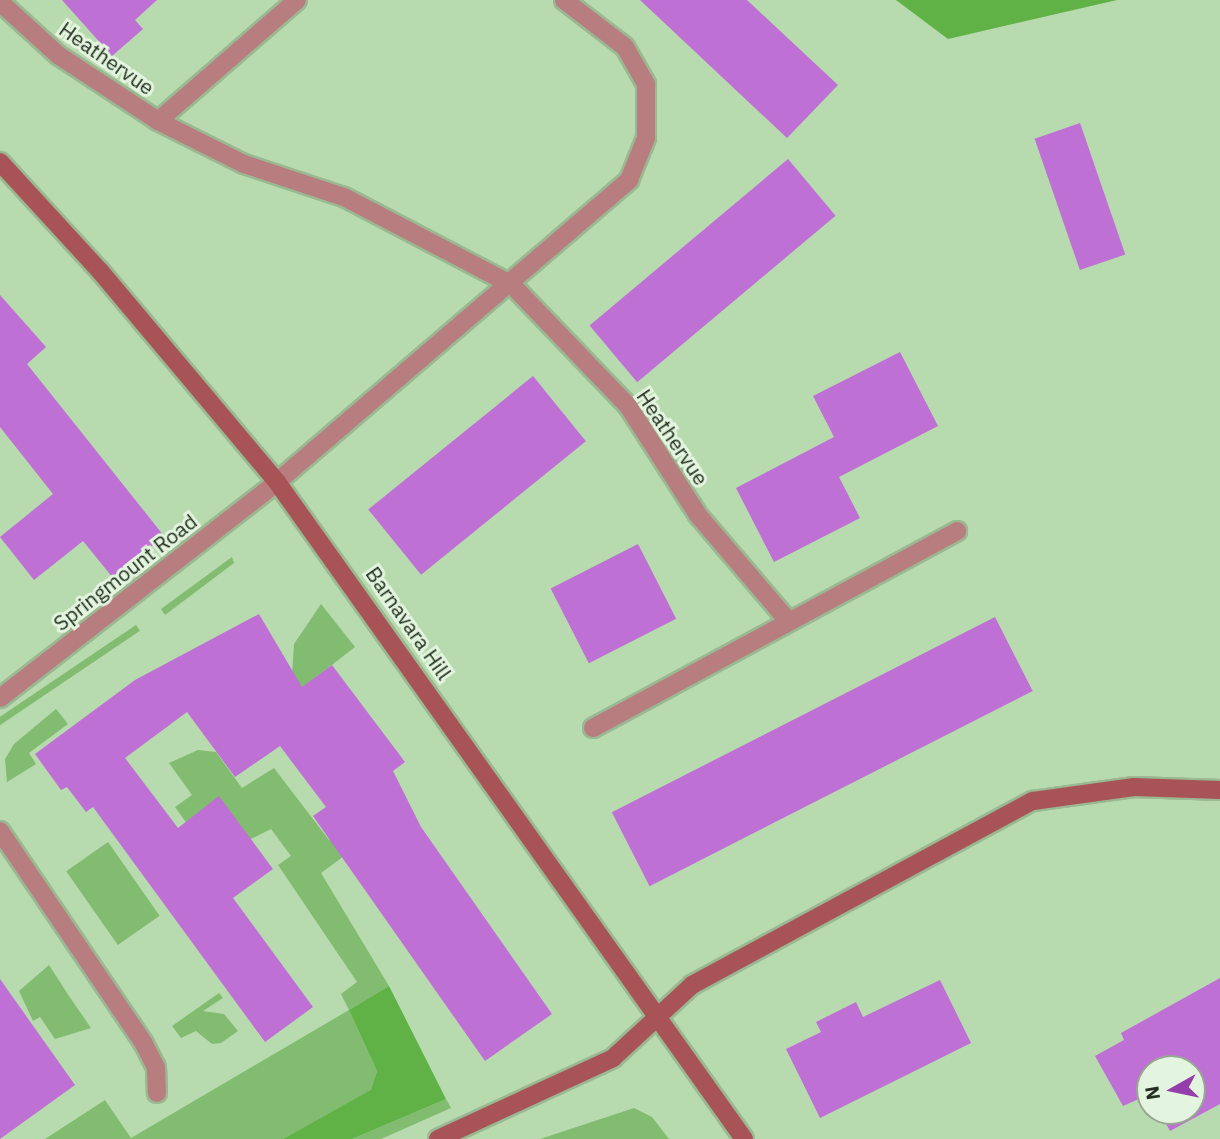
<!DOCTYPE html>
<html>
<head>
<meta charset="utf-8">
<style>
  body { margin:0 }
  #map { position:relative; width:1220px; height:1139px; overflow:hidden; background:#b8daaf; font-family:"IBM Plex Sans",sans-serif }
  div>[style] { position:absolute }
  .green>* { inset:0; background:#81bc70; transform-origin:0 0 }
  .forest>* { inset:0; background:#60b146 }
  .building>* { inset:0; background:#be70d4; transform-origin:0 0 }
  .roads { filter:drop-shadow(2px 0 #9ab892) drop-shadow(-2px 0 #9ab892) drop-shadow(0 2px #9ab892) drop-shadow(0 -2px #9ab892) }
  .street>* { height:18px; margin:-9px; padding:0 9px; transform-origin:9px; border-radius:9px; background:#b87d7e }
  .secondary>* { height:18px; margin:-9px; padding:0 9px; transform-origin:9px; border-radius:9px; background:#a85457 }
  span { translate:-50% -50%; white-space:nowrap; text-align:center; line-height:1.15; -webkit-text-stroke:6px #e4f5df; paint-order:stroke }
  .street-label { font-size:21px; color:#243120 }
  .north { position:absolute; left:1136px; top:1055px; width:70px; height:70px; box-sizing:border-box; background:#e4f5df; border:2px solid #97a793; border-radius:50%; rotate:261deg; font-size:19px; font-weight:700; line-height:28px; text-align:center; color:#243120 }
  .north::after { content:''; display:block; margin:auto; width:24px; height:32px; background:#953eab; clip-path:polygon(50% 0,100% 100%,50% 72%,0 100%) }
</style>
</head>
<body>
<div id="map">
  <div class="green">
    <div style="clip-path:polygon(232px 557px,234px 563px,165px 615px,161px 609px)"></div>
    <div style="clip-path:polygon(321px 604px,355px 647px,298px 691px,292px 675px,294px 644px)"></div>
    <div style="left:136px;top:625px;width:7px;height:174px;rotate:56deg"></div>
    <div style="clip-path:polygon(56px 709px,68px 724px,29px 753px,36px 764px,7px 782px,5px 759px,14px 744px)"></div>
    <div style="clip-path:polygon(198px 750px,216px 752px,242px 788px,274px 768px,329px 840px,370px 808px,383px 827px,321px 873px,389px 986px,349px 1010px,377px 1071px,371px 1091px,283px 1139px,45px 1139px,105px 1100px,131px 1138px,349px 1010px,341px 994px,357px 982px,278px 865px,291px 856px,271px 829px,225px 852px,195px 835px,175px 807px,192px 795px,169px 763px)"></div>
    <div style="left:108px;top:842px;width:90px;height:51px;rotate:55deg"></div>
    <div style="clip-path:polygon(49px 965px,69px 996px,91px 1028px,55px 1039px,40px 1017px,33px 1021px,19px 991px)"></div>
    <div style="clip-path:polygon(219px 993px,223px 998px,203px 1011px,224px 1014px,238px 1031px,221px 1043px,212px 1044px,196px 1031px,181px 1038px,172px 1026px)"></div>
    <div style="clip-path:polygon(446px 1099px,451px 1108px,381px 1139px,352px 1139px)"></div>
    <div style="clip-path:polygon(634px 1108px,652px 1117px,669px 1139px,540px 1139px)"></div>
  </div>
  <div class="forest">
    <div style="clip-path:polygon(896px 0,1117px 0,948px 39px)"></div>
    <div style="clip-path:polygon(389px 986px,446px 1099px,352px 1139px,283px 1139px,371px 1090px,377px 1071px,349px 1010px)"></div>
  </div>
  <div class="building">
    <div style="clip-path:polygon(62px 0,157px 0,135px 20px,143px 29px,112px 56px)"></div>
    <div style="clip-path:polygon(640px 0,747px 0,838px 85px,787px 138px)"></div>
    <div style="left:1080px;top:123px;width:139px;height:48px;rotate:71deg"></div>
    <div style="left:788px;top:159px;width:74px;height:259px;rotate:50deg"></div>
    <div style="clip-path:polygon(0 295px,46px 347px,27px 364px,164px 536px,113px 578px,83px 541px,34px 580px,0 537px,53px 494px,0 427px)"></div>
    <div style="clip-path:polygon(900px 352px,938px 426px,839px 477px,860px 518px,774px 562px,736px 488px,834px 437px,813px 396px)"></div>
    <div style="left:533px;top:376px;width:84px;height:212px;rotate:51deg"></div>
    <div style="left:638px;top:544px;width:84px;height:98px;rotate:63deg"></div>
    <div style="clip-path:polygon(259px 614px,302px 687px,332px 665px,405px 762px,393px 771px,421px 827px,552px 1014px,485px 1061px,313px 816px,326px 807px,280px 746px,235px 777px,187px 712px,125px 758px,178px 828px,219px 796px,273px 869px,233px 898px,313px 1007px,265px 1042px,93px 807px,86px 812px,67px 787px,61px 790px,35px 754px,135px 680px)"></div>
    <div style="left:995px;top:617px;width:83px;height:430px;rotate:63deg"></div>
    <div style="clip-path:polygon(1220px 978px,1220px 1104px,1170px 1131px,1159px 1111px,1192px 1111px,1192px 1069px,1150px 1069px,1150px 1094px,1123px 1106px,1095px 1056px,1124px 1040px,1121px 1033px)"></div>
    <div style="clip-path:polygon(0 979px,75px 1085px,0 1139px)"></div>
    <div style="clip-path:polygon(940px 980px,971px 1043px,820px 1118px,786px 1049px,821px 1032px,816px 1022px,856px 1002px,863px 1017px)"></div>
  </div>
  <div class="roads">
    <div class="street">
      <div style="left:0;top:2px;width:79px;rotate:42.4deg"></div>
      <div style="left:58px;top:55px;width:120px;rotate:33.4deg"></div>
      <div style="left:158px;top:121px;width:96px;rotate:26.6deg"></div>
      <div style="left:244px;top:164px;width:105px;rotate:18.3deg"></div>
      <div style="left:344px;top:197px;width:190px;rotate:27.6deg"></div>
      <div style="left:512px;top:285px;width:168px;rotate:46.2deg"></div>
      <div style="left:628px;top:406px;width:130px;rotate:57.3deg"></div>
      <div style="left:698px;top:515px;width:140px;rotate:49.6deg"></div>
      <div style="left:158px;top:121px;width:184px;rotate:-41deg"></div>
      <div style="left:0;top:698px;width:351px;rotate:-37.9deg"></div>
      <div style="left:277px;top:482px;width:464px;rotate:-40.6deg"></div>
      <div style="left:629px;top:180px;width:45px;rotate:-68deg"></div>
      <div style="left:646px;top:138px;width:54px;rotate:-90deg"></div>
      <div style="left:646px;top:84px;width:43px;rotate:-119.6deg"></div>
      <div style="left:625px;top:47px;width:77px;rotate:-142.4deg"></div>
      <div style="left:593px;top:728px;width:414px;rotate:-28.4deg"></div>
      <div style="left:0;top:831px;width:255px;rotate:55.9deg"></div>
      <div style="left:143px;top:1042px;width:28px;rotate:63deg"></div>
      <div style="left:156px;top:1067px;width:26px;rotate:88deg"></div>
    </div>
    <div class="secondary">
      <div style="left:0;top:162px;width:148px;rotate:47.5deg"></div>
      <div style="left:100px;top:271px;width:275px;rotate:50deg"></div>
      <div style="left:277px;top:482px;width:806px;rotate:54.59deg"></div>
      <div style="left:438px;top:1139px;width:193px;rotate:-24.8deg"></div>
      <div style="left:613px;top:1058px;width:108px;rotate:-42.7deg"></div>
      <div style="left:692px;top:985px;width:387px;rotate:-28.4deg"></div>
      <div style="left:1033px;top:801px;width:102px;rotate:-7.9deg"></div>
      <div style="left:1134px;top:787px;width:86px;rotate:2deg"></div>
    </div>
  </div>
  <div class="street-label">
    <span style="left:107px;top:58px;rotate:35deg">Heathervue</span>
    <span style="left:673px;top:437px;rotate:56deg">Heathervue</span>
    <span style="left:125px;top:572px;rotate:-38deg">Springmount Road</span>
    <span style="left:409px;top:623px;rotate:55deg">Barnavara Hill</span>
  </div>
  <div class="north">N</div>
</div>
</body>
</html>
